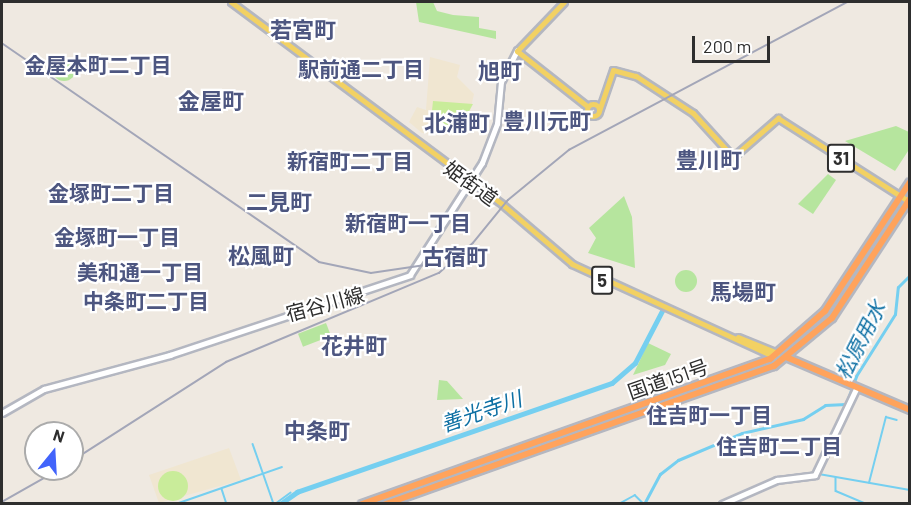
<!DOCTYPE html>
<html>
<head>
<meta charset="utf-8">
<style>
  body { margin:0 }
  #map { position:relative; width:911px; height:505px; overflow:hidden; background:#efe9e1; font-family:Barlow,"Noto Sans JP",sans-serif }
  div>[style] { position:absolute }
  .education>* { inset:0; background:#f0e6d1 }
  .green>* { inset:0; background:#b6e59e; transform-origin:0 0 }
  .round { border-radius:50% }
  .pitch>* { inset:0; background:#c9ec9a }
  .stream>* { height:1.5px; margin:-0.75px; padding:0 0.75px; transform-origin:0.75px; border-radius:0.75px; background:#75cff0 }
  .canal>* { height:3px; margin:-1.5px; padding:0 1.5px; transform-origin:1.5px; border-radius:1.5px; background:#75cff0 }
  .river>* { height:4.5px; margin:-2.25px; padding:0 2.25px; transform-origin:2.25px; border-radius:2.25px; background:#75cff0 }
  .roads { filter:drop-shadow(2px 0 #b4b7c1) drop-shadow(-2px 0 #b4b7c1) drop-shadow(0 2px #b4b7c1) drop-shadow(0 -2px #b4b7c1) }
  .secondary>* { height:4.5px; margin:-2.25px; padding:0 2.25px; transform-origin:2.25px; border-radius:2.25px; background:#fff }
  .primary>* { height:5px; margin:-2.5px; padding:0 2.5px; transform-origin:2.5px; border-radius:2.5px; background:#f2d163 }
  .primary>.ring { margin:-2.5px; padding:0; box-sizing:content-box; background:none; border:5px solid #f2d163; border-radius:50% }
  .highway>* { height:6px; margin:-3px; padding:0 3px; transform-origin:3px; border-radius:3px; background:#ffa35c }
  .rail>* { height:1.5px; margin:-0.75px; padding:0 0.75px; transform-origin:0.75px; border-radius:0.75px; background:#a3a6b8 }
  span { translate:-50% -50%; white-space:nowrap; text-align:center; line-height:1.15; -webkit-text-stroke:4.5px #fff; paint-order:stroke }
  .shield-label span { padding:2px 4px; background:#fff; border:2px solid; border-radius:4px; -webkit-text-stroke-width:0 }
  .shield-label { font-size:18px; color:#2e2e2e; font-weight:700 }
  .street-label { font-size:20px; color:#2e2e2e }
  .neighbourhood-label { font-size:21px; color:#4d5680; font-weight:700 }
  .water-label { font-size:21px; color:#0d6fa3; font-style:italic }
  .quarter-label { font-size:22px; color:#4d5680; font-weight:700 }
  .frame { position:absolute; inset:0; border:3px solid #2e2e2e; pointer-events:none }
  .north { position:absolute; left:24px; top:421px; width:60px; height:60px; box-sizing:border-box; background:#fff; border:2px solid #ababab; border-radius:50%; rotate:18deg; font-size:16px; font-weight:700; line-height:24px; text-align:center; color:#2e2e2e }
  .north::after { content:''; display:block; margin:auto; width:21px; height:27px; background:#4264fb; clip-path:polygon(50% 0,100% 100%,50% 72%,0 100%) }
  .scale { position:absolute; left:692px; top:36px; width:78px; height:27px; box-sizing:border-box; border:3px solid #2e2e2e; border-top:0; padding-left:8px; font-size:18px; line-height:21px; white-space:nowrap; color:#2e2e2e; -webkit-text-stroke:4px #fff; paint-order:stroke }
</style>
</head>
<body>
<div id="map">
  <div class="education">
    <div style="clip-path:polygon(430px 57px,460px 65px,457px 77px,474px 94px,467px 125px,458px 135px,422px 133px,409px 122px,417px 107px,426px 110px)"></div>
    <div style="clip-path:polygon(229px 448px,241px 480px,159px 503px,149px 475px)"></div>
  </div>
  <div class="green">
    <div style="clip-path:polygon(416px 2px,433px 2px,437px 11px,453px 15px,479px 17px,479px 28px,496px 31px,496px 39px,419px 22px)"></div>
    <div class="round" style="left:52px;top:57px;width:24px;height:24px"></div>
    <div style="clip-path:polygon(896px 126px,909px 132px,910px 148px,895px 171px,845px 141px)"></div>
    <div style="clip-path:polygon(828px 174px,836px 180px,813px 214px,798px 204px)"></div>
    <div style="clip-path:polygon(624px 196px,632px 217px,635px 268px,588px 253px,596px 238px,589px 228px)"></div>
    <div class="round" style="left:675px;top:270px;width:22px;height:22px"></div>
    <div style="left:326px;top:323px;width:14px;height:30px;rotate:69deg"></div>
    <div style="clip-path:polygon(648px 343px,671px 354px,665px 365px,633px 375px)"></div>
    <div style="clip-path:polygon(771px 361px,773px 364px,519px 450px,752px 369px)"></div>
    <div style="clip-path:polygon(439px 380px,447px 381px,463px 399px,437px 400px)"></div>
  </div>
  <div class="pitch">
    <div style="clip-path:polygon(433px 101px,473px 104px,457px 133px,430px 130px)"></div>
    <div class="round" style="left:158px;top:471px;width:30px;height:30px"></div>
  </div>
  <div class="stream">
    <div style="left:905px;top:197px;width:9px;rotate:-54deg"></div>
    <div style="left:820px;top:324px;width:148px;rotate:-56deg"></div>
    <div style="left:757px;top:369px;width:31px;rotate:-31deg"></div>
    <div style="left:253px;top:444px;width:64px;rotate:70.7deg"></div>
    <div style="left:819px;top:474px;width:92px;rotate:10deg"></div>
    <div style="left:836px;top:478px;width:13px;rotate:90deg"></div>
    <div style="left:836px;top:491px;width:34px;rotate:23deg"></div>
    <div style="left:869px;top:483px;width:68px;rotate:-75.6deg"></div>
    <div style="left:886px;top:417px;width:11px;rotate:15deg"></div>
    <div style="left:222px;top:489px;width:16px;rotate:72deg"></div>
    <div style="left:176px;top:504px;width:112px;rotate:-19.2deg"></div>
    <div style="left:275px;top:504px;width:19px;rotate:-36deg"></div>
    <div style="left:375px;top:504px;width:230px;rotate:-19.3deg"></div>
    <div style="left:619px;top:504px;width:18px;rotate:-29deg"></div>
    <div style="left:635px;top:495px;width:13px;rotate:45deg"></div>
  </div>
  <div class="canal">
    <div style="left:645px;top:502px;width:32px;rotate:-62deg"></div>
    <div style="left:660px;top:474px;width:23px;rotate:-38deg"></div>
    <div style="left:678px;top:460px;width:69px;rotate:-22.9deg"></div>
    <div style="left:742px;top:433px;width:63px;rotate:-12.9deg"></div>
    <div style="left:803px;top:419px;width:26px;rotate:-32deg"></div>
    <div style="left:825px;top:405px;width:21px;rotate:-3deg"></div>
    <div style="left:846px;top:404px;width:30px;rotate:-70deg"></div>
    <div style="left:856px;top:376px;width:73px;rotate:-57.8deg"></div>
    <div style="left:895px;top:314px;width:27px;rotate:-84deg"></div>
    <div style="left:898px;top:287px;width:17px;rotate:-45deg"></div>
  </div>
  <div class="river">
    <div style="left:280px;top:504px;width:21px;rotate:-35deg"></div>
    <div style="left:297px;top:492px;width:333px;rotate:-19.1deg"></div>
    <div style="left:612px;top:383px;width:30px;rotate:-41deg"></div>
    <div style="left:635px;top:363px;width:59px;rotate:-62.6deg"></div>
  </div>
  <div class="roads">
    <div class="secondary">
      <div style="left:2px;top:413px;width:48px;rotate:-29.7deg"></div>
      <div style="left:44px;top:389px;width:131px;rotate:-15.1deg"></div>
      <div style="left:170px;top:355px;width:253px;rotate:-18.4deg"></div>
      <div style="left:410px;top:275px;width:133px;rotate:-57.3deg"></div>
      <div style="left:482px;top:163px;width:42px;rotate:-69deg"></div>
      <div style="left:497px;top:124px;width:42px;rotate:-84.6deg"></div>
      <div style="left:501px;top:82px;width:35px;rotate:-63deg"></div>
      <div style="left:722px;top:504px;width:60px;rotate:-23.6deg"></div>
      <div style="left:777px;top:480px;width:38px;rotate:-7deg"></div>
      <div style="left:815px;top:475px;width:95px;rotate:-64.5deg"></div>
    </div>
    <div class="primary">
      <div style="left:231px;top:2px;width:339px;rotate:36.7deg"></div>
      <div style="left:503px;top:205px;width:91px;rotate:40.5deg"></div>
      <div style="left:572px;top:264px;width:221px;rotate:24.6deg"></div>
      <div style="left:564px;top:2px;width:68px;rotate:133.8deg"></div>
      <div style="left:517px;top:51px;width:89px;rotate:38.2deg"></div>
      <div class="ring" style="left:587px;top:104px;width:7px;height:7px"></div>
      <div style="left:599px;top:111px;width:43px;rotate:-71.1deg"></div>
      <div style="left:613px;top:70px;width:24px;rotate:15deg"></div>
      <div style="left:636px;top:76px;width:68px;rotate:33deg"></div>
      <div style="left:693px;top:113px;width:59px;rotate:47.7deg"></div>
      <div style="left:733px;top:157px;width:60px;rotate:-40.9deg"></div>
      <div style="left:778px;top:118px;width:156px;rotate:32.5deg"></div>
      <div style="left:738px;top:337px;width:42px;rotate:22.3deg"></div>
    </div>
    <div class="highway">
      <div style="left:786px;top:357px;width:135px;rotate:23.1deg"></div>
      <div style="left:362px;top:504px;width:433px;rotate:-19.6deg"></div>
      <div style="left:770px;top:359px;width:73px;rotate:-41.1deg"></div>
      <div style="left:825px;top:311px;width:154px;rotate:-56.6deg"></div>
      <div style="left:386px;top:504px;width:412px;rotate:-19.6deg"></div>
      <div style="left:774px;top:366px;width:75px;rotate:-39.6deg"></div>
      <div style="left:832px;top:318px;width:142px;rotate:-56.8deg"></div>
    </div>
  </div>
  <div class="rail">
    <div style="left:2px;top:43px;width:385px;rotate:34.6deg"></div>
    <div style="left:319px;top:262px;width:53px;rotate:11.9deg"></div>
    <div style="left:371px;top:273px;width:63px;rotate:-8.3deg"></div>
    <div style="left:433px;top:264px;width:25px;rotate:-27deg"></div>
    <div style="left:72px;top:461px;width:183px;rotate:-32.7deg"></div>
    <div style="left:226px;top:362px;width:231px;rotate:-22.7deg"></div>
    <div style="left:439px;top:273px;width:45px;rotate:-41.4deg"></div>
    <div style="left:473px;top:243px;width:55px;rotate:-50.9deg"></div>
    <div style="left:508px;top:200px;width:79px;rotate:-39.3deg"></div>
    <div style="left:569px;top:150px;width:315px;rotate:-28deg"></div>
    <div style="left:2px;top:502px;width:67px;rotate:-29.6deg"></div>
  </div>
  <div class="shield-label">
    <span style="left:841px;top:158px">31</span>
    <span style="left:602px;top:280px">5</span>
  </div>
  <div class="street-label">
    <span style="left:471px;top:183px;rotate:36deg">姫街道</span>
    <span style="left:325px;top:304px;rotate:-15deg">宿谷川線</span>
    <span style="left:668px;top:379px;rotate:-19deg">国道151号</span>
  </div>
  <div class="neighbourhood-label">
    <span style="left:98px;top:65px">金屋本町二丁目</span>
    <span style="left:361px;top:69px">駅前通二丁目</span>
    <span style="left:350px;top:161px">新宿町二丁目</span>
    <span style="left:111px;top:193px">金塚町二丁目</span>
    <span style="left:408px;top:223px">新宿町一丁目</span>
    <span style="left:117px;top:237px">金塚町一丁目</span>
    <span style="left:140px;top:272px">美和通一丁目</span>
    <span style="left:146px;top:301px">中条町二丁目</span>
    <span style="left:709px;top:415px">住吉町一丁目</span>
    <span style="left:779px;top:446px">住吉町二丁目</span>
  </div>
  <div class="water-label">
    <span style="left:860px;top:340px;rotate:-63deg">松原用水</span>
    <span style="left:481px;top:411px;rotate:-19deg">善光寺川</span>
  </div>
  <div class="quarter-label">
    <span style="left:303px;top:30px">若宮町</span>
    <span style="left:500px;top:71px">旭町</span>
    <span style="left:211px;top:101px">金屋町</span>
    <span style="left:547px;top:121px">豊川元町</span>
    <span style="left:457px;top:123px">北浦町</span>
    <span style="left:709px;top:160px">豊川町</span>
    <span style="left:279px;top:202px">二見町</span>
    <span style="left:261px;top:256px">松風町</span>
    <span style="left:455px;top:257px">古宿町</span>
    <span style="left:743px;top:292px">馬場町</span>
    <span style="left:354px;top:346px">花井町</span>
    <span style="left:317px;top:431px">中条町</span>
  </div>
  <div class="frame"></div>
  <div class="north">N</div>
  <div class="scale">200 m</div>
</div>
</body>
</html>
